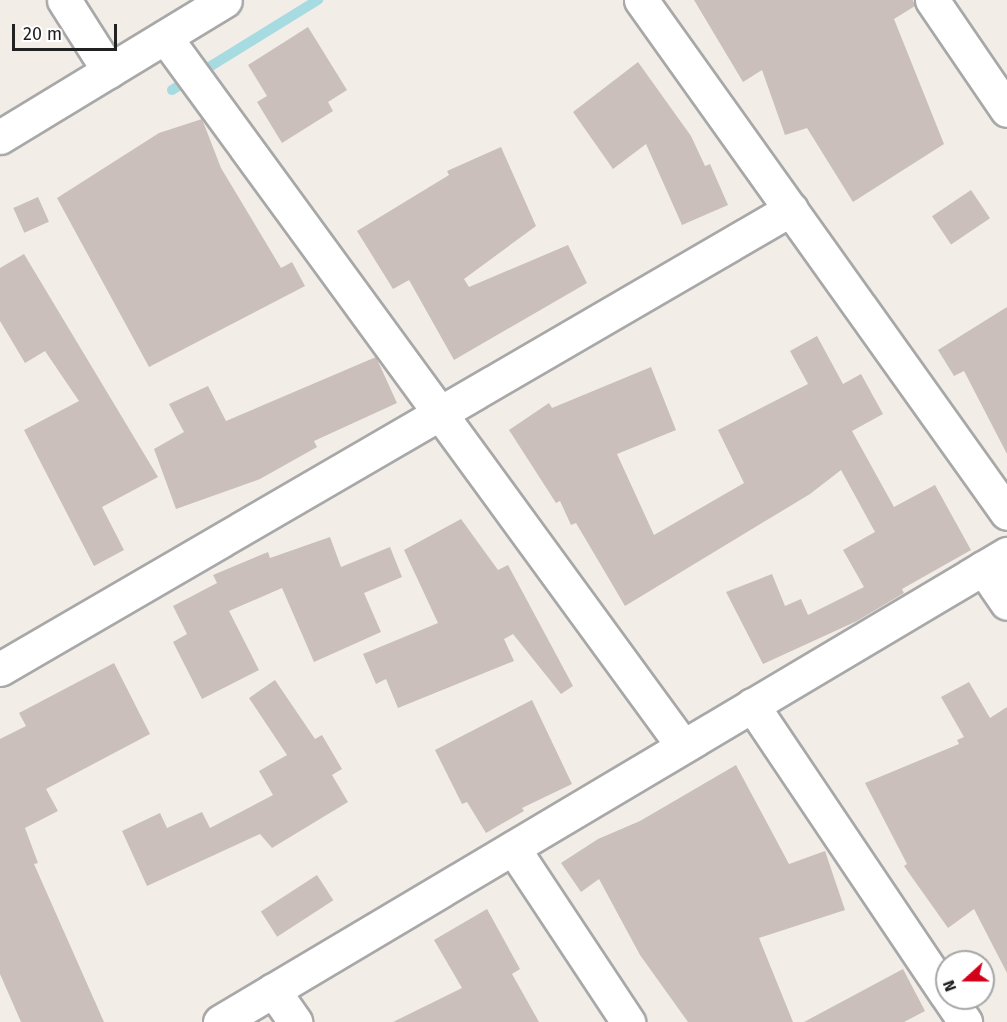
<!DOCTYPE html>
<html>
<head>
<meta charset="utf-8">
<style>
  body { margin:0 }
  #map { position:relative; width:1007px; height:1022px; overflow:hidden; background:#f2ede7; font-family:"Fira Sans",sans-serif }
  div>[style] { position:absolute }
  .stream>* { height:10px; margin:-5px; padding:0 5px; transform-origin:5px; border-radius:5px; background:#a6dbe2 }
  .building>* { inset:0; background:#cabfba; transform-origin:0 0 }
  .roads { filter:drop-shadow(2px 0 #a8a8a8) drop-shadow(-2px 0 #a8a8a8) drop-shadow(0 2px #a8a8a8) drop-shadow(0 -2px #a8a8a8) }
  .minor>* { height:33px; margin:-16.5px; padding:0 16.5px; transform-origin:16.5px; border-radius:16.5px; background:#fff }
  span { translate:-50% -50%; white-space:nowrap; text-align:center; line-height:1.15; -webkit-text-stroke:6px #fff; paint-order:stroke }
  .north { position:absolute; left:935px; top:950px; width:60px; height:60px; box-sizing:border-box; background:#fff; border:2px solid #a6a6a6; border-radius:50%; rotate:249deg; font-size:16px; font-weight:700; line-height:24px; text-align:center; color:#212121 }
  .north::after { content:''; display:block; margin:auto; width:21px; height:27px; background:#d20019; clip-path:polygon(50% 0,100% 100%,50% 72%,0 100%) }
  .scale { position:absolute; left:12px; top:24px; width:105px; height:27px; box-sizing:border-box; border:3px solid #212121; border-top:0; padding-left:8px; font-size:18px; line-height:21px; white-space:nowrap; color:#212121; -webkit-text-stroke:4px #fff; paint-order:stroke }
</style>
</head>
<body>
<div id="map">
  <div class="stream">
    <div style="left:172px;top:90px;width:172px;rotate:-31.7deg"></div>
  </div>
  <div class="building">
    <div style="clip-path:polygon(694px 0,913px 0,915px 6px,894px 19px,944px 144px,853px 202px,807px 128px,785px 135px,762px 70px,743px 82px)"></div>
    <div style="clip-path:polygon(308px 27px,347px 90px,328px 102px,333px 111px,282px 143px,257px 102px,267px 96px,248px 65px)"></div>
    <div style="clip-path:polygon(638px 62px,691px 136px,705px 166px,710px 164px,728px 205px,682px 225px,646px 144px,613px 169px,573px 112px)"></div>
    <div style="clip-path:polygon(202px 119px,221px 168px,281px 268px,292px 262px,305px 286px,149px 367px,57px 198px,159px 133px)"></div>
    <div style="clip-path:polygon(501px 147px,536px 226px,464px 279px,469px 287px,568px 245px,587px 283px,454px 360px,409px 280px,393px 289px,357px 231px,449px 175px,447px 171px)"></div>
    <div style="left:971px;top:190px;width:34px;height:47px;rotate:56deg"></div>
    <div style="left:38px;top:197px;width:27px;height:27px;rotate:66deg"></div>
    <div style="clip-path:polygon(24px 254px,158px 477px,102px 507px,124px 550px,94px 566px,24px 430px,79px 401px,45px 351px,25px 363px,0 321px,0 268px)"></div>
    <div style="clip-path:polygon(1007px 307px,1007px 454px,964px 371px,954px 376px,938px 350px)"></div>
    <div style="clip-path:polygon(817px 336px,843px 384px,861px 374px,883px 414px,852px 431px,894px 507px,935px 485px,971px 550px,902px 589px,904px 593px,857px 621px,763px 664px,726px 592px,772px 574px,785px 606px,801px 599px,808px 615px,864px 587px,843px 550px,875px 532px,841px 470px,810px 494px,625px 606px,576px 523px,571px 525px,560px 501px,556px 503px,509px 430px,549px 403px,552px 408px,651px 367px,676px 430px,617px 454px,654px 535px,744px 483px,718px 430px,808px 384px,790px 351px)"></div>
    <div style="clip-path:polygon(376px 357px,397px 403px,314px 441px,317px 447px,260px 479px,176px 509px,154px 449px,184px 432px,169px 404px,208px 386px,226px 421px)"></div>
    <div style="clip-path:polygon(461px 519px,498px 570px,508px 565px,573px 686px,561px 694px,513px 634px,504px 639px,514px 661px,398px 708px,386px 679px,376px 684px,363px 654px,438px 623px,404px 550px)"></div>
    <div style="clip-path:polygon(330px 537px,341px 567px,390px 547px,402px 577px,364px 593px,381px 632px,314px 662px,282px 588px,229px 611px,259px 670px,202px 699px,173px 642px,187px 634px,173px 606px,217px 583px,213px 575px,268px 552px,270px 558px)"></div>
    <div style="clip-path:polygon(114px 663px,150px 734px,46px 789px,58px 811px,25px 828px,38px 863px,34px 864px,104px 1022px,21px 1022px,0 974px,0 739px,26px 726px,19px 713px)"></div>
    <div style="clip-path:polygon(275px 680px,315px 739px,322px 735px,342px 769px,332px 775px,348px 802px,272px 848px,260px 834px,147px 886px,122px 831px,160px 813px,167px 828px,202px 812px,210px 828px,273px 795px,259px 771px,287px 755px,249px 698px)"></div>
    <div style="clip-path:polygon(969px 682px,990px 718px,1007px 707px,1007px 973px,974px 909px,948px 928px,904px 866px,907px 864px,865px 783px,959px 744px,957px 740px,964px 737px,941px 697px)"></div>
    <div style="clip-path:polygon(532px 700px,572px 784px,522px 808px,524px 811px,486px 833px,467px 802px,462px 804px,435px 750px)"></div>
    <div style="clip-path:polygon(736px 765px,789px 864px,825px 851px,845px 910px,759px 938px,793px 1022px,688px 1022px,640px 955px,599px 879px,581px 892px,561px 863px,598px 839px,640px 821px)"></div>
    <div style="left:317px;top:875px;width:30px;height:67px;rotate:57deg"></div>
    <div style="clip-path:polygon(487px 909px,520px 969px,512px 974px,539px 1022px,393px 1022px,462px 988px,434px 940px)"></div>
    <div style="clip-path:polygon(903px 969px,925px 1011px,904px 1022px,804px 1022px)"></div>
  </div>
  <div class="roads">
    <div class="minor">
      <div style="left:64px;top:0;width:84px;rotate:57.6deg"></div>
      <div style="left:641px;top:0;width:630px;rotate:54.49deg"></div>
      <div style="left:932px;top:0;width:133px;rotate:55.7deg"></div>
      <div style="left:165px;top:37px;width:878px;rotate:53.85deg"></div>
      <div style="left:0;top:137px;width:263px;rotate:-31.3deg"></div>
      <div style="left:983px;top:568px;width:42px;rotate:55.6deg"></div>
      <div style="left:0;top:669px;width:915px;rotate:-30.18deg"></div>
      <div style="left:752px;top:705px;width:349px;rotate:56.1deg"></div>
      <div style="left:513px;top:848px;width:209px;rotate:56.5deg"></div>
      <div style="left:273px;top:990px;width:39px;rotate:55deg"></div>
      <div style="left:949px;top:998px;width:29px;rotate:56deg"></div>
      <div style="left:220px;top:1022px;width:916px;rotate:-30.74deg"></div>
    </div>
  </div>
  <div class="north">N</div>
  <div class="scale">20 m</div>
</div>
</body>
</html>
